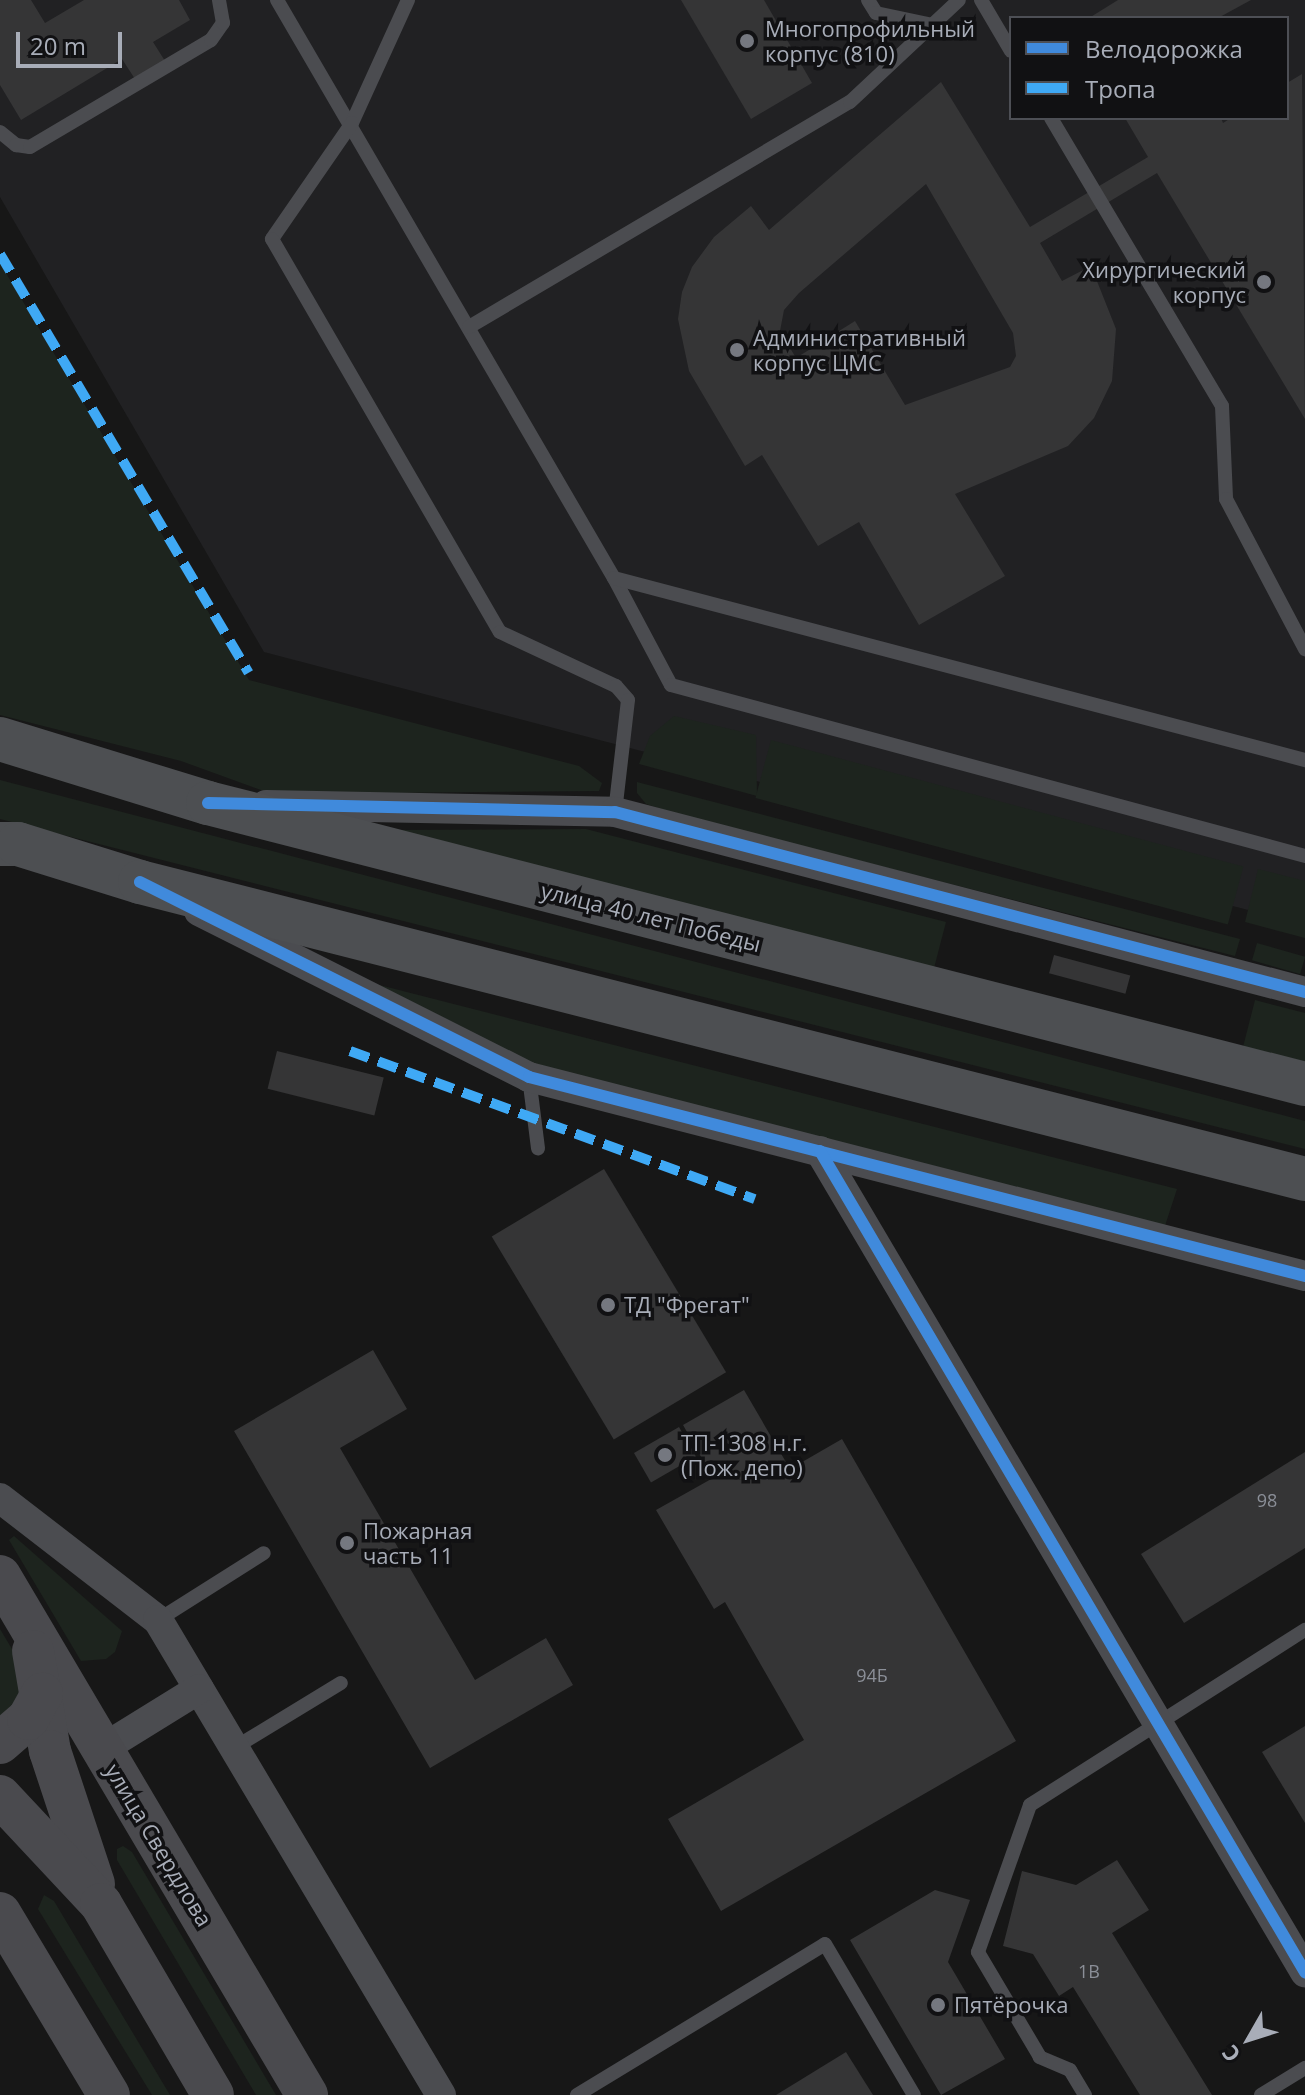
<!DOCTYPE html>
<html>
<head>
<meta charset="utf-8">
<style>
  body { margin:0 }
  #map { position:relative; width:1305px; height:2095px; overflow:hidden; background:#171717; font-family:"Open Sans",sans-serif }
  div>[style] { position:absolute }
  .built>* { inset:0; background:#212123 }
  .green>* { inset:0; background:#1d241e; transform-origin:0 0 }
  .building>* { inset:0; background:#353536; transform-origin:0 0 }
  .service>* { height:14px; margin:-7px; padding:0 7px; transform-origin:7px; border-radius:7px; background:#4b4c50 }
  .minor>* { height:30px; margin:-15px; padding:0 15px; transform-origin:15px; border-radius:15px; background:#4b4c50 }
  .secondary>* { height:42px; margin:-21px; padding:0 21px; transform-origin:21px; border-radius:21px; background:#4a4a4e }
  .primary>* { height:44px; margin:-22px; padding:0 22px; transform-origin:22px; border-radius:22px; background:#4d4f52 }
  .quiet>* { height:10px; margin-top:-5px; transform-origin:0; background:repeating-linear-gradient(90deg,#3fa9f5 0 20px,transparent 0 30px) }
  .cycleway>* { height:12px; margin:-6px; padding:0 6px; transform-origin:6px; border-radius:6px; background:#408adc }
  .dots>* { width:22px; height:22px; translate:-50% -50%; box-sizing:border-box; border:4px solid #111113; border-radius:50% }
  span { translate:-50% -50%; white-space:nowrap; text-align:center; line-height:1.15; -webkit-text-stroke:7px #111113; paint-order:stroke }
  .number-label { font-size:18px; color:#8b8f98 }
  .number-label span { -webkit-text-stroke-width:0 }
  .poi-label { font-size:22px; color:#a8adb8 }
  .left { translate:0 -50%; text-align:left }
  .right { translate:-100% -50%; text-align:right }
  .street-label { font-size:22px; color:#a8adb8 }
  .legend { position:absolute; left:1009px; top:16px; width:280px; height:104px; box-sizing:border-box; background:#111113; border:2px solid #4d4f55; margin:0; padding:10px 14px; list-style:none; font-size:24px; color:#a8adb8 }
  .legend li { display:flex; align-items:center; gap:16px; height:40px }
  .legend b { width:40px; border:2px solid #4d4f55 }
  .north { position:absolute; left:1209px; top:1999px; width:80px; height:80px; -webkit-text-stroke:6px #111113; paint-order:stroke; rotate:231deg; font-size:22px; font-weight:700; line-height:32px; text-align:center; color:#a8adb8 }
  .north::after { content:''; display:block; margin:auto; width:28px; height:36px; background:#a8adb8; clip-path:polygon(50% 0,100% 100%,50% 72%,0 100%) }
  .scale { position:absolute; left:16px; top:32px; width:106px; height:36px; box-sizing:border-box; border:4px solid #a8adb8; border-top:0; padding-left:10px; font-size:24px; line-height:28px; white-space:nowrap; color:#a8adb8; -webkit-text-stroke:6px #111113; paint-order:stroke }
</style>
</head>
<body>
<div id="map">
  <div class="built">
    <div style="clip-path:polygon(evenodd,0 0,1305px 0,1305px 925px,264px 652px,0 197px,0 0,1011px 18px,1287px 18px,1287px 118px,1011px 118px,1011px 18px)"></div>
  </div>
  <div class="green">
    <div style="clip-path:polygon(0 263px,249px 680px,579px 766px,602px 783px,599px 791px,272px 794px,181px 761px,0 715px)"></div>
    <div style="clip-path:polygon(674px 716px,756px 735px,757px 796px,639px 764px,650px 736px)"></div>
    <div style="left:771px;top:740px;width:489px;height:60px;rotate:15deg"></div>
    <div style="clip-path:polygon(0 780px,1305px 1121px,1305px 1149px,0 819px)"></div>
    <div style="clip-path:polygon(637px 782px,1240px 939px,1235px 956px,686px 817px,646px 804px,637px 793px)"></div>
    <div style="clip-path:polygon(586px 829px,946px 922px,933px 972px,384px 830px)"></div>
    <div style="clip-path:polygon(1258px 869px,1305px 881px,1305px 938px,1245px 922px)"></div>
    <div style="left:1257px;top:943px;width:50px;height:18px;rotate:16deg"></div>
    <div style="clip-path:polygon(352px 978px,1177px 1189px,1163px 1232px,554px 1077px)"></div>
    <div style="clip-path:polygon(1255px 1000px,1305px 1013px,1305px 1067px,1242px 1051px)"></div>
    <div style="clip-path:polygon(14px 1536px,122px 1631px,115px 1652px,106px 1659px,81px 1661px,9px 1540px)"></div>
    <div style="clip-path:polygon(0 1629px,27px 1674px,25px 1696px,0 1728px)"></div>
    <div style="clip-path:polygon(123px 1846px,132px 1852px,276px 2095px,256px 2095px,117px 1860px,117px 1849px)"></div>
    <div style="clip-path:polygon(44px 1895px,54px 1901px,170px 2095px,152px 2095px,38px 1909px)"></div>
  </div>
  <div class="building">
    <div style="clip-path:polygon(0 0,31px 0,45px 23px,84px 0,179px 0,190px 20px,153px 42px,165px 61px,135px 79px,122px 59px,21px 120px,0 85px)"></div>
    <div style="clip-path:polygon(681px 0,764px 0,812px 83px,751px 119px)"></div>
    <div style="clip-path:polygon(1118px 0,1251px 0,1218px 18px,1089px 18px)"></div>
    <div style="clip-path:polygon(evenodd,1302px 74px,1305px 419px,1157px 173px,1040px 243px,1062px 281px,1091px 266px,1116px 329px,1112px 381px,1094px 418px,1068px 446px,955px 494px,1005px 576px,919px 625px,859px 522px,818px 546px,762px 455px,745px 466px,689px 371px,678px 319px,682px 292px,692px 267px,714px 237px,751px 206px,769px 230px,941px 82px,1030px 227px,1148px 157px,1125px 118px,1221px 118px,1223px 123px,1231px 118px,1287px 118px,1287px 83px,1302px 74px,926px 184px,1013px 333px,1016px 356px,1010px 367px,905px 405px,855px 321px,796px 358px,780px 331px,784px 310px,799px 293px,926px 184px)"></div>
    <div style="left:1054px;top:955px;width:79px;height:19px;rotate:15deg"></div>
    <div style="left:277px;top:1051px;width:110px;height:39px;rotate:14deg"></div>
    <div style="left:604px;top:1169px;width:237px;height:131px;rotate:59deg"></div>
    <div style="clip-path:polygon(373px 1350px,407px 1409px,340px 1448px,475px 1680px,546px 1638px,573px 1685px,430px 1768px,234px 1431px)"></div>
    <div style="clip-path:polygon(744px 1390px,790px 1469px,842px 1439px,1016px 1741px,721px 1911px,668px 1819px,804px 1740px,725px 1602px,714px 1609px,656px 1510px,713px 1478px,683px 1425px)"></div>
    <div style="left:679px;top:1427px;width:34px;height:52px;rotate:60deg"></div>
    <div style="clip-path:polygon(1305px 1452px,1305px 1548px,1184px 1623px,1141px 1554px)"></div>
    <div style="clip-path:polygon(1305px 1726px,1305px 1823px,1262px 1752px)"></div>
    <div style="clip-path:polygon(1117px 1860px,1149px 1910px,1112px 1933px,1212px 2095px,1140px 2095px,1073px 1987px,1059px 1996px,1033px 1954px,1003px 1946px,1022px 1871px,1076px 1885px)"></div>
    <div style="clip-path:polygon(935px 1890px,970px 1900px,948px 1962px,1005px 2059px,941px 2095px,850px 1940px)"></div>
    <div style="clip-path:polygon(846px 2052px,873px 2095px,776px 2095px)"></div>
  </div>
  <div class="service">
    <div style="left:277px;top:0;width:669px;rotate:59.76deg"></div>
    <div style="left:614px;top:578px;width:121px;rotate:62deg"></div>
    <div style="left:671px;top:685px;width:657px;rotate:15.09deg"></div>
    <div style="left:408px;top:0;width:135px;rotate:114.5deg"></div>
    <div style="left:352px;top:123px;width:141px;rotate:124.6deg"></div>
    <div style="left:272px;top:239px;width:454px;rotate:59.9deg"></div>
    <div style="left:500px;top:632px;width:128px;rotate:25deg"></div>
    <div style="left:616px;top:686px;width:18px;rotate:49deg"></div>
    <div style="left:628px;top:700px;width:113px;rotate:96.6deg"></div>
    <div style="left:868px;top:0;width:15px;rotate:58deg"></div>
    <div style="left:876px;top:13px;width:57px;rotate:12.1deg"></div>
    <div style="left:981px;top:0;width:59px;rotate:59.5deg"></div>
    <div style="left:1051px;top:118px;width:335px;rotate:59.3deg"></div>
    <div style="left:1222px;top:406px;width:93px;rotate:87.5deg"></div>
    <div style="left:1226px;top:499px;width:170px;rotate:62.2deg"></div>
    <div style="left:0;top:132px;width:21px;rotate:39deg"></div>
    <div style="left:16px;top:145px;width:14px;rotate:8deg"></div>
    <div style="left:30px;top:147px;width:210px;rotate:-30.6deg"></div>
    <div style="left:211px;top:40px;width:21px;rotate:-55deg"></div>
    <div style="left:223px;top:23px;width:23px;rotate:-100deg"></div>
    <div style="left:469px;top:327px;width:442px;rotate:-30.6deg"></div>
    <div style="left:850px;top:102px;width:149px;rotate:-43.1deg"></div>
    <div style="left:614px;top:578px;width:715px;rotate:14.76deg"></div>
    <div style="left:529px;top:1077px;width:72px;rotate:82.8deg"></div>
    <div style="left:158px;top:1620px;width:125px;rotate:-32.3deg"></div>
    <div style="left:234px;top:1748px;width:125px;rotate:-31.3deg"></div>
    <div style="left:577px;top:2095px;width:290px;rotate:-31.3deg"></div>
    <div style="left:825px;top:1944px;width:175px;rotate:59.5deg"></div>
    <div style="left:1085px;top:2095px;width:29px;rotate:-121deg"></div>
    <div style="left:1070px;top:2070px;width:33px;rotate:-157deg"></div>
    <div style="left:1040px;top:2057px;width:122px;rotate:-120.6deg"></div>
    <div style="left:978px;top:1952px;width:156px;rotate:-70.5deg"></div>
    <div style="left:1030px;top:1805px;width:326px;rotate:-32.5deg"></div>
    <div style="left:1261px;top:2095px;width:52px;rotate:-31.5deg"></div>
  </div>
  <div class="minor">
    <div style="left:266px;top:805px;width:349px;rotate:1.1deg"></div>
    <div style="left:615px;top:812px;width:713px;rotate:14.62deg"></div>
    <div style="left:199px;top:911px;width:369px;rotate:26.7deg"></div>
    <div style="left:529px;top:1077px;width:801px;rotate:14.38deg"></div>
    <div style="left:820px;top:1151px;width:954px;rotate:59.43deg"></div>
    <div style="left:0;top:1498px;width:200px;rotate:37.7deg"></div>
    <div style="left:158px;top:1620px;width:553px;rotate:59.21deg"></div>
    <div style="left:102px;top:1749px;width:114px;rotate:-31.7deg"></div>
  </div>
  <div class="secondary">
    <div style="left:0;top:1576px;width:603px;rotate:59.39deg"></div>
    <div style="left:33px;top:1651px;width:101px;rotate:80.4deg"></div>
    <div style="left:50px;top:1751px;width:140px;rotate:71.7deg"></div>
    <div style="left:0;top:1743px;width:37px;rotate:-41deg"></div>
    <div style="left:28px;top:1719px;width:29px;rotate:-61deg"></div>
    <div style="left:0;top:1796px;width:148px;rotate:46.9deg"></div>
    <div style="left:101px;top:1904px;width:221px;rotate:59.6deg"></div>
    <div style="left:0;top:1913px;width:212px;rotate:59.1deg"></div>
  </div>
  <div class="primary">
    <div style="left:0;top:739px;width:218px;rotate:17.1deg"></div>
    <div style="left:208px;top:803px;width:1132px;rotate:14.37deg"></div>
    <div style="left:0;top:844px;width:18px"></div>
    <div style="left:18px;top:844px;width:128px;rotate:17.3deg"></div>
    <div style="left:140px;top:882px;width:1202px;rotate:14.3deg"></div>
  </div>
  <div class="quiet">
    <div style="left:0;top:254px;width:487px;rotate:59.3deg"></div>
    <div style="left:350px;top:1051px;width:431px;rotate:20.1deg"></div>
  </div>
  <div class="cycleway">
    <div style="left:208px;top:803px;width:407px;rotate:1.3deg"></div>
    <div style="left:615px;top:812px;width:713px;rotate:14.62deg"></div>
    <div style="left:140px;top:882px;width:435px;rotate:26.6deg"></div>
    <div style="left:529px;top:1077px;width:801px;rotate:14.38deg"></div>
    <div style="left:820px;top:1151px;width:954px;rotate:59.43deg"></div>
  </div>
  <div class="dots">
    <div style="left:747px;top:41px;background:#757880"></div>
    <div style="left:1264px;top:282px;background:#757880"></div>
    <div style="left:737px;top:350px;background:#757880"></div>
    <div style="left:608px;top:1305px;background:#757880"></div>
    <div style="left:665px;top:1455px;background:#757880"></div>
    <div style="left:347px;top:1543px;background:#757880"></div>
    <div style="left:938px;top:2005px;background:#757880"></div>
  </div>
  <div class="number-label">
    <span style="left:1267px;top:1500px">98</span>
    <span style="left:872px;top:1675px">94Б</span>
    <span style="left:1089px;top:1971px">1В</span>
  </div>
  <div class="poi-label">
    <span class="left" style="left:765px;top:41px">Многопрофильный<br>корпус (810)</span>
    <span class="right" style="left:1246px;top:282px">Хирургический<br>корпус</span>
    <span class="left" style="left:753px;top:350px">Административный<br>корпус ЦМС</span>
    <span class="left" style="left:624px;top:1305px">ТД "Фрегат"</span>
    <span class="left" style="left:681px;top:1455px">ТП-1308 н.г.<br>(Пож. депо)</span>
    <span class="left" style="left:363px;top:1543px">Пожарная<br>часть 11</span>
    <span class="left" style="left:954px;top:2005px">Пятёрочка</span>
  </div>
  <div class="street-label">
    <span style="left:651px;top:917px;rotate:14deg">улица 40 лет Победы</span>
    <span style="left:159px;top:1845px;rotate:59deg">улица Свердлова</span>
  </div>
  <ul class="legend">
  <li><b style="height:10px;background:#408adc"></b>Велодорожка</li>
  <li><b style="height:10px;background:#3fa9f5"></b>Тропа</li>
  </ul>
  <div class="north">С</div>
  <div class="scale">20 m</div>
</div>
</body>
</html>
